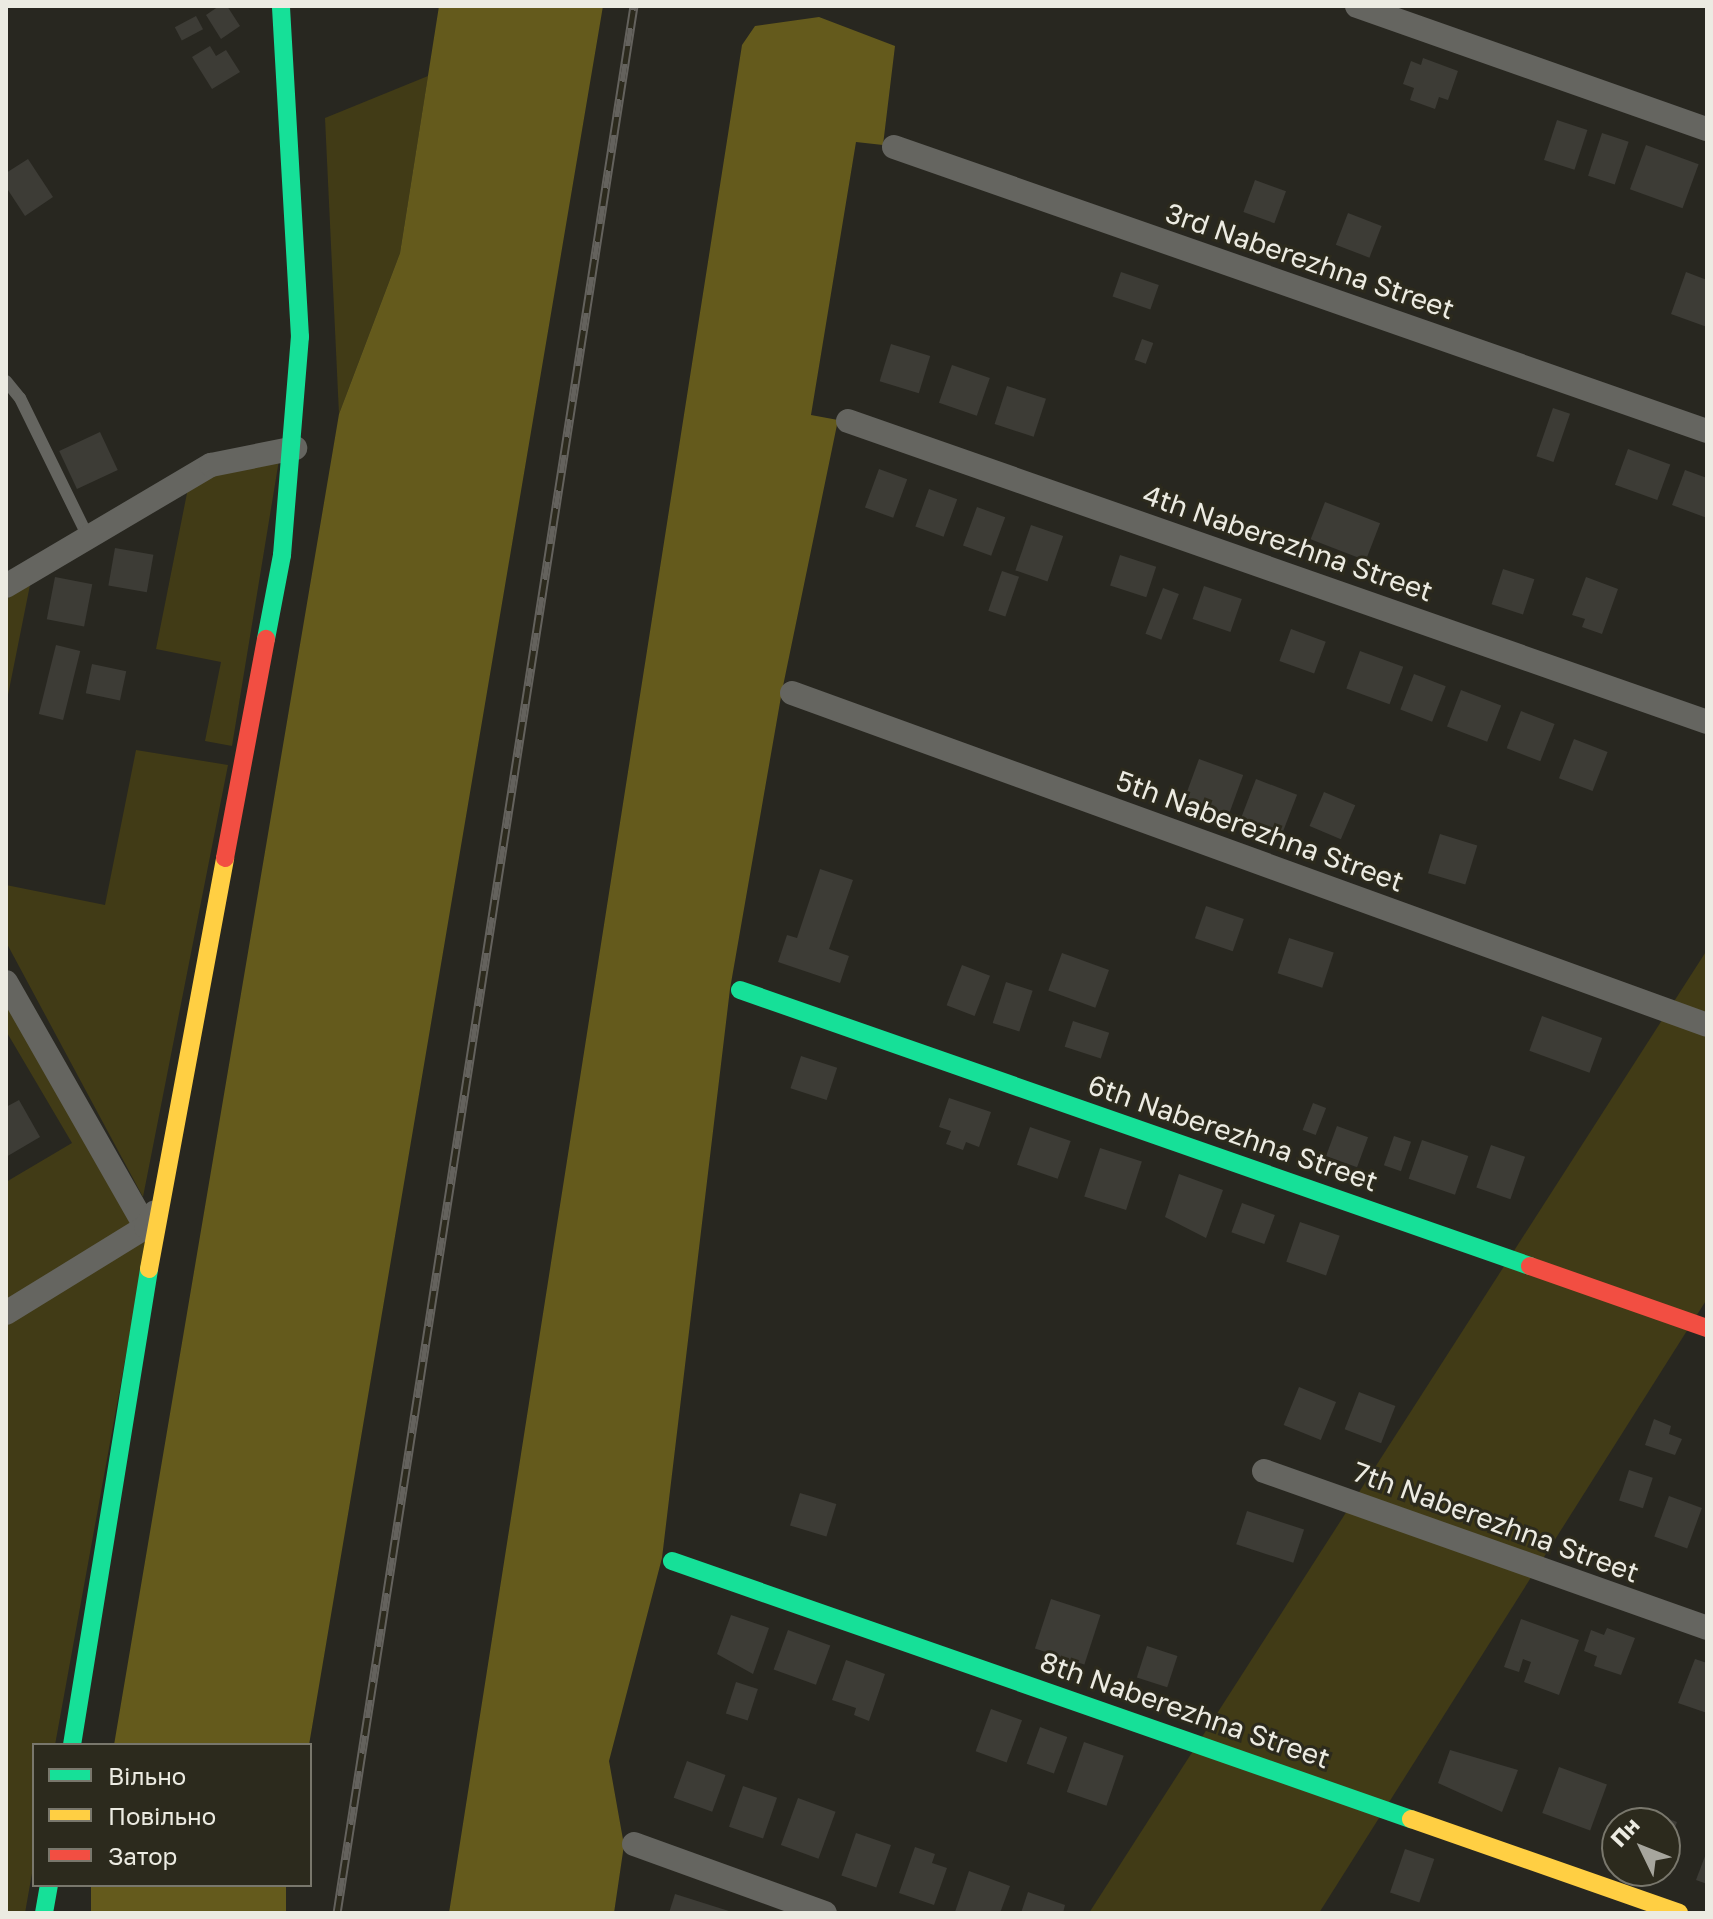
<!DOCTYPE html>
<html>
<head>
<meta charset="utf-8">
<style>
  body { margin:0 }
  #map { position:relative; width:1713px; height:1919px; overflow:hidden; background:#282720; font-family:"Golos Text",sans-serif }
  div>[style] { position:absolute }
  .green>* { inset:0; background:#413b16 }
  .forest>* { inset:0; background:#645a1c; transform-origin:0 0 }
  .building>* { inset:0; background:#3d3c36; transform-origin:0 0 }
  .lane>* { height:12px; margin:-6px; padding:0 6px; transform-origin:6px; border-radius:6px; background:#656560 }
  .street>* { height:24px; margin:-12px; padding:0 12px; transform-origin:12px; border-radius:12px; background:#656560 }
  .fast>* { height:18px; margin:-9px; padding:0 9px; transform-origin:9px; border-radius:9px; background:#16e098 }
  .slow>* { height:18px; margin:-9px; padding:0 9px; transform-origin:9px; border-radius:9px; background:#ffcf43 }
  .jam>* { height:18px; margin:-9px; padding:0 9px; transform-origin:9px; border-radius:9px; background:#f24e42 }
  .rail>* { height:9px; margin-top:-4.5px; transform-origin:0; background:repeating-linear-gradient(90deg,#2c2a1d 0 18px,#64625d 0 36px); box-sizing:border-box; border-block:2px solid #64625d }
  span { translate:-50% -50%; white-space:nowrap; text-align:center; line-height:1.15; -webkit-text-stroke:6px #2c2a1d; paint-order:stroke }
  .street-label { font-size:28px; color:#ecebe2 }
  .frame { position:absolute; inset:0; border:8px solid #ecebe2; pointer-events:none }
  .legend { position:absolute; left:32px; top:1743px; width:280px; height:144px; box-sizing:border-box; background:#2c2a1d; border:2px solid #79776c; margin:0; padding:10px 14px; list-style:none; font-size:24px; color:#ecebe2 }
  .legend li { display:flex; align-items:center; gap:16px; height:40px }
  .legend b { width:40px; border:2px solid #79776c }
  .north { position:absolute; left:1601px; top:1807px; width:80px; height:80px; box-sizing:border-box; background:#2c2a1d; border:2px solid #79776c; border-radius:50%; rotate:313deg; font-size:22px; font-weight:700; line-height:32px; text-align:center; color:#ecebe2 }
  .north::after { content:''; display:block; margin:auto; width:28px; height:36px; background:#a7a69e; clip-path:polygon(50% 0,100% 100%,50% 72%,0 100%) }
</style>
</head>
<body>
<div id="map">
  <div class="green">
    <div style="clip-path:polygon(428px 76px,400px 253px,339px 414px,325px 118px)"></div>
    <div style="clip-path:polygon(279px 460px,232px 746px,205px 741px,221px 662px,156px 649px,188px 488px,214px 474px)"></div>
    <div style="clip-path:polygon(30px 585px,6px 705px,6px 599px)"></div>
    <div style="clip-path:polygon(136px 750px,228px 765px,143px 1197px,6px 942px,6px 885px,105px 905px)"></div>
    <div style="clip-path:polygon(1707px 950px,1707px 1299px,1319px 1913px,1089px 1913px)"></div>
    <div style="clip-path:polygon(6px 1001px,135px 1226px,6px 1306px,6px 1182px,72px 1143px,6px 1031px)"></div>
    <div style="clip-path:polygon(148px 1234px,55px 1745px,34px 1745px,34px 1862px,25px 1913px,6px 1913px,6px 1321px)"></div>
  </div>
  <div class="forest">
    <div style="clip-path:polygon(439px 6px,603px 6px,309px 1745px,114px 1745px,339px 414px,400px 253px)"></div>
    <div style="clip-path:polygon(819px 17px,895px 46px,883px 145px,856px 142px,811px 415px,838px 420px,782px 691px,730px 989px,662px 1558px,609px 1761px,624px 1845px,614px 1913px,449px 1913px,742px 45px,755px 26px)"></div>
    <div style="left:91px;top:1885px;width:195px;height:28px"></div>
  </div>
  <div class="building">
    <div style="clip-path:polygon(219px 6px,227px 6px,240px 26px,221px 39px,206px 15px)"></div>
    <div style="left:196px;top:16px;width:15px;height:24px;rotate:62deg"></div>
    <div style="clip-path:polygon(210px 46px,216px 56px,226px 50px,240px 72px,212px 89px,192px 57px)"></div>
    <div style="clip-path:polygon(1423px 58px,1458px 71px,1448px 100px,1439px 97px,1435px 109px,1410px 100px,1414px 88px,1403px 84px,1411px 61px,1421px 65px)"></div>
    <div style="left:1557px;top:120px;width:32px;height:42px;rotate:18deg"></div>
    <div style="left:1602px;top:133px;width:28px;height:45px;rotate:18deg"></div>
    <div style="left:1646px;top:145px;width:56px;height:47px;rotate:20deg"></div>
    <div style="clip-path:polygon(28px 159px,53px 197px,25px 216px,6px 187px,6px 173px)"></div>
    <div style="left:1255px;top:180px;width:33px;height:34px;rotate:20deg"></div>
    <div style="left:1348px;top:213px;width:36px;height:34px;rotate:21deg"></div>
    <div style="left:1121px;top:272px;width:40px;height:26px;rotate:19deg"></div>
    <div style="clip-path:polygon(1686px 272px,1707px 280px,1707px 327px,1671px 314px)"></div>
    <div style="left:1142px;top:339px;width:12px;height:22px;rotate:20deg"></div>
    <div style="left:891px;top:344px;width:41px;height:39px;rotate:17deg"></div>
    <div style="left:952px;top:365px;width:40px;height:40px;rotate:19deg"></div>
    <div style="left:1007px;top:386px;width:41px;height:40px;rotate:18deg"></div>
    <div style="left:1553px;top:408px;width:18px;height:51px;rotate:19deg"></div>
    <div style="left:100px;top:432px;width:42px;height:45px;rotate:65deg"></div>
    <div style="left:1628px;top:449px;width:45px;height:38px;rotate:20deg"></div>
    <div style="left:879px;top:469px;width:30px;height:41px;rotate:20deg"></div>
    <div style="clip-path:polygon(1685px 470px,1707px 478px,1707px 518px,1672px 505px)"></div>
    <div style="left:929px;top:489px;width:30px;height:40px;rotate:20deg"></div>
    <div style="left:1325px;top:502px;width:59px;height:40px;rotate:21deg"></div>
    <div style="left:977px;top:507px;width:30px;height:41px;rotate:20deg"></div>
    <div style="left:1031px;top:525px;width:34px;height:48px;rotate:19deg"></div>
    <div style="left:115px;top:548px;width:39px;height:38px;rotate:10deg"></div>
    <div style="left:1120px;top:555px;width:38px;height:32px;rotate:18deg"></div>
    <div style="left:1503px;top:569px;width:33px;height:37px;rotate:18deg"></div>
    <div style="left:1002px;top:571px;width:18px;height:42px;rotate:19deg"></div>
    <div style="left:55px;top:577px;width:38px;height:43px;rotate:11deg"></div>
    <div style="clip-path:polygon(1586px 577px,1618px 589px,1602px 634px,1582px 627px,1585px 619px,1572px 615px)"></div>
    <div style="left:1204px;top:586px;width:40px;height:35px;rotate:19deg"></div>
    <div style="left:1163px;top:588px;width:17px;height:49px;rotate:21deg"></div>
    <div style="left:1291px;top:629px;width:37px;height:34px;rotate:20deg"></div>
    <div style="left:56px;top:645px;width:25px;height:71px;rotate:14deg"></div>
    <div style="left:1360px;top:651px;width:46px;height:40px;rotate:20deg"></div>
    <div style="left:92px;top:664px;width:35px;height:30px;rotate:12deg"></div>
    <div style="left:1414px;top:674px;width:34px;height:38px;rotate:21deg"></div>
    <div style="left:1461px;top:690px;width:43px;height:39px;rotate:21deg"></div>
    <div style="left:1521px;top:711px;width:36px;height:40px;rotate:21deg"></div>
    <div style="left:1574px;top:739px;width:36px;height:42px;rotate:21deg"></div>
    <div style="left:1199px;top:759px;width:47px;height:44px;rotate:20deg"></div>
    <div style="left:1256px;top:779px;width:44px;height:47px;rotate:21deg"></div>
    <div style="left:1324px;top:792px;width:34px;height:37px;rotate:23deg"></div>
    <div style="left:1440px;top:834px;width:39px;height:41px;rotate:17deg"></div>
    <div style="clip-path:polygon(820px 869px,853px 880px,829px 949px,849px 956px,840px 983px,778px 962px,787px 935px,797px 938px)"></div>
    <div style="left:1206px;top:906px;width:40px;height:34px;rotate:19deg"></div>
    <div style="left:1289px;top:938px;width:47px;height:37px;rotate:18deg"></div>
    <div style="left:1062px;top:953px;width:50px;height:40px;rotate:20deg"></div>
    <div style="left:962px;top:965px;width:30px;height:43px;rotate:21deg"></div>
    <div style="left:1006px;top:982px;width:28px;height:43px;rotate:18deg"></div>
    <div style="left:1542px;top:1016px;width:64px;height:37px;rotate:20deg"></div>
    <div style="left:1073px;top:1021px;width:38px;height:27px;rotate:18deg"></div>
    <div style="left:801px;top:1056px;width:38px;height:34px;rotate:18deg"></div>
    <div style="clip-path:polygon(949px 1098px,991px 1112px,979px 1147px,966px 1142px,963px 1150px,946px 1144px,951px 1131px,939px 1127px)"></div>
    <div style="clip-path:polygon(19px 1100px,40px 1137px,6px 1157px,6px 1107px)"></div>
    <div style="left:1313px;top:1103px;width:14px;height:29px;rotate:21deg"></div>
    <div style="left:1337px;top:1126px;width:33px;height:32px;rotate:20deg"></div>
    <div style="left:1030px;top:1127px;width:43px;height:40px;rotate:19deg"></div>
    <div style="left:1394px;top:1136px;width:18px;height:31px;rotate:19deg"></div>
    <div style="left:1422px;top:1140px;width:49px;height:41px;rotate:19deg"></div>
    <div style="left:1491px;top:1145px;width:36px;height:45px;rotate:19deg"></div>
    <div style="left:1100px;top:1148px;width:44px;height:51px;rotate:18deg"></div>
    <div style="clip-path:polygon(1179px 1174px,1223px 1190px,1206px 1238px,1165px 1217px)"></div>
    <div style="left:1242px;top:1203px;width:35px;height:31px;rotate:20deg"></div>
    <div style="left:1300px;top:1222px;width:42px;height:42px;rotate:19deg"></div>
    <div style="left:1299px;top:1387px;width:40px;height:41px;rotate:22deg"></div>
    <div style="left:1359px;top:1392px;width:39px;height:40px;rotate:21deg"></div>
    <div style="clip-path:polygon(1654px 1419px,1671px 1426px,1669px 1434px,1682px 1439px,1675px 1455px,1645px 1445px)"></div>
    <div style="left:1629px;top:1470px;width:25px;height:32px;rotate:18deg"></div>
    <div style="left:800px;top:1493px;width:38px;height:34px;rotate:17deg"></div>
    <div style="left:1669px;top:1496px;width:35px;height:43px;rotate:20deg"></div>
    <div style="left:1247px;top:1511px;width:60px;height:35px;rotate:18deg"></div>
    <div style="left:1051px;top:1599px;width:52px;height:52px;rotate:18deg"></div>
    <div style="clip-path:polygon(731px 1615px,769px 1628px,753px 1674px,717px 1654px)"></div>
    <div style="clip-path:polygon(1521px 1619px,1579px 1640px,1559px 1695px,1524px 1682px,1531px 1662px,1523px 1659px,1519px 1672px,1504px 1667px)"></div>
    <div style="clip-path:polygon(1607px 1628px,1635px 1638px,1621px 1675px,1594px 1666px,1597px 1656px,1584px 1651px,1591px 1630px,1604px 1635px)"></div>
    <div style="left:788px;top:1630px;width:45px;height:42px;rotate:20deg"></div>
    <div style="left:1147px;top:1646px;width:32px;height:33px;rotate:18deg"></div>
    <div style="clip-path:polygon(1695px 1659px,1707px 1663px,1707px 1713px,1678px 1703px)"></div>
    <div style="clip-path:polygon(846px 1660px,885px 1674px,869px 1721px,854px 1715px,856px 1708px,832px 1700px)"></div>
    <div style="left:736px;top:1682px;width:23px;height:33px;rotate:18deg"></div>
    <div style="left:991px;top:1709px;width:33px;height:45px;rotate:20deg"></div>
    <div style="left:1040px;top:1727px;width:29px;height:39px;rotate:20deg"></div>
    <div style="left:1084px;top:1742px;width:42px;height:53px;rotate:19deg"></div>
    <div style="clip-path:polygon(1450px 1750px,1518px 1770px,1502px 1812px,1438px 1783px)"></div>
    <div style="left:687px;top:1761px;width:41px;height:39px;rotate:20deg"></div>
    <div style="left:1559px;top:1767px;width:51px;height:49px;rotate:20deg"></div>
    <div style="left:743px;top:1786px;width:36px;height:43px;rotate:19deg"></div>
    <div style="left:798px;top:1798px;width:40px;height:50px;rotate:20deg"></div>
    <div style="clip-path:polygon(1636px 1807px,1677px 1822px,1665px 1855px,1665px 1823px,1630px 1823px)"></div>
    <div style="left:856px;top:1833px;width:37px;height:45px;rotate:19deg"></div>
    <div style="clip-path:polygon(915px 1847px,935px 1854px,932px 1863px,947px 1868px,934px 1905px,899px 1893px)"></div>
    <div style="left:1405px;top:1849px;width:31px;height:46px;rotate:19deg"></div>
    <div style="clip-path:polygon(1707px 1851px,1707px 1884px,1696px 1880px)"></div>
    <div style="clip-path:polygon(969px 1871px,1010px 1886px,1000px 1913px,955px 1912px)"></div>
    <div style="clip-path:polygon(1028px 1892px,1065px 1905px,1063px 1913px,1021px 1913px)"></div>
    <div style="clip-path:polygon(675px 1894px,732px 1912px,732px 1913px,669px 1913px)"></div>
  </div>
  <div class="lane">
    <div style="left:6px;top:381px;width:22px;rotate:51deg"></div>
    <div style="left:20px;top:398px;width:155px;rotate:63.9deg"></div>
  </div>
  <div class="street">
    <div style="left:1357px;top:6px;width:371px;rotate:19.4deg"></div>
    <div style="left:894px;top:147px;width:861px;rotate:19.26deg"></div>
    <div style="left:848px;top:421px;width:910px;rotate:19.31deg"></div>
    <div style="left:6px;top:586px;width:238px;rotate:-30.6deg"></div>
    <div style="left:211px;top:465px;width:86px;rotate:-11.4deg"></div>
    <div style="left:792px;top:693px;width:973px;rotate:19.94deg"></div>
    <div style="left:6px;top:982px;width:282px;rotate:60.3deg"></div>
    <div style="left:6px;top:1313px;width:164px;rotate:-31.6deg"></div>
    <div style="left:146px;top:1227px;width:17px;rotate:-59deg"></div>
    <div style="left:1264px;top:1471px;width:470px;rotate:19.5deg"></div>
    <div style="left:634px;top:1844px;width:203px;rotate:19.9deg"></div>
  </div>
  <div class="fast">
    <div style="left:266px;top:639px;width:86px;rotate:-79.2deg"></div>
    <div style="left:282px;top:555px;width:219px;rotate:-85.3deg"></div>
    <div style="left:300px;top:337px;width:332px;rotate:-93.3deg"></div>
    <div style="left:740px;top:990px;width:837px;rotate:19.26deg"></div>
    <div style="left:672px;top:1561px;width:783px;rotate:19.25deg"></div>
    <div style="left:72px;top:1745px;width:482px;rotate:-80.8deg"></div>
    <div style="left:44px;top:1913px;width:28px;rotate:-80deg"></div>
  </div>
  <div class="slow">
    <div style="left:149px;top:1269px;width:418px;rotate:-79.5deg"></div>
    <div style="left:1411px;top:1819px;width:284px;rotate:19.3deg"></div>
  </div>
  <div class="jam">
    <div style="left:225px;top:858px;width:223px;rotate:-79.4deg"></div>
    <div style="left:1530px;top:1266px;width:188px;rotate:19.3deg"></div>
  </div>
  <div class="rail">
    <div style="left:337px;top:1913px;width:1930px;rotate:-81.15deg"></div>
  </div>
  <div class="street-label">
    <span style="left:1310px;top:261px;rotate:19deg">3rd Naberezhna Street</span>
    <span style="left:1288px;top:543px;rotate:19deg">4th Naberezhna Street</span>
    <span style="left:1260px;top:831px;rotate:20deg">5th Naberezhna Street</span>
    <span style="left:1233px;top:1133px;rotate:19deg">6th Naberezhna Street</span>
    <span style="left:1496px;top:1522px;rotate:20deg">7th Naberezhna Street</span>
    <span style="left:1185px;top:1710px;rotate:19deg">8th Naberezhna Street</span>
  </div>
  <div class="frame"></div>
  <ul class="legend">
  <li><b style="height:10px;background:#16e098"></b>Вільно</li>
  <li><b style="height:10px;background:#ffcf43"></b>Повільно</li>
  <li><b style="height:10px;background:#f24e42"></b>Затор</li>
  </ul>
  <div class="north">Пн</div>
</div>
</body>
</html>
